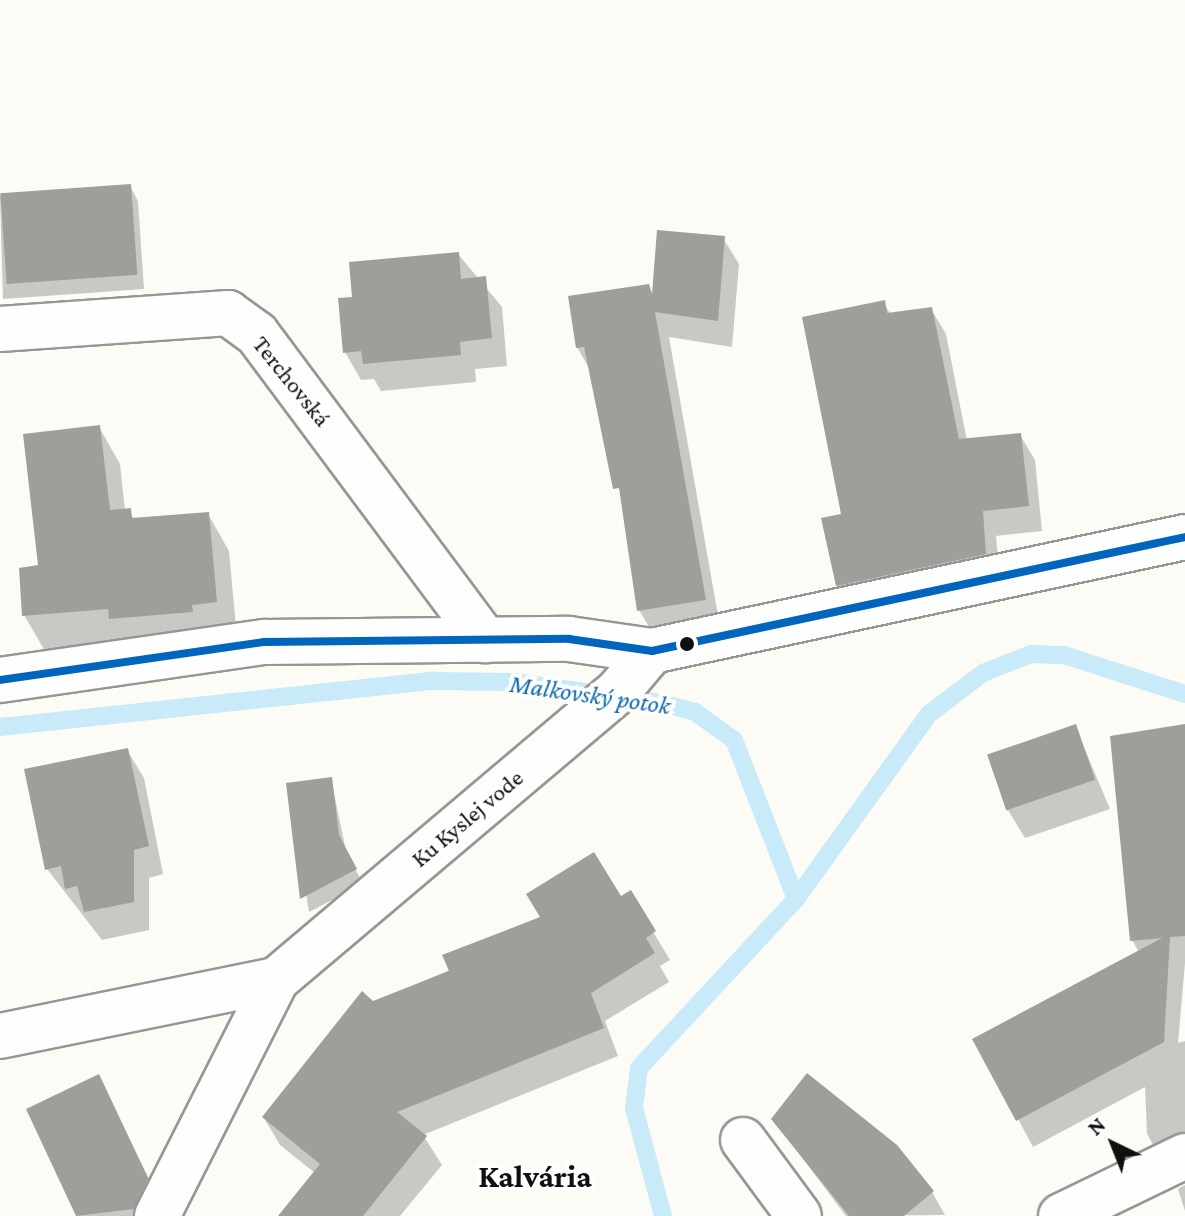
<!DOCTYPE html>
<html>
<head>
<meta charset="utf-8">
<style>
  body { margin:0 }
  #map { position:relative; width:1185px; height:1216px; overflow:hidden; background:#fcfbf5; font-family:"Crimson Pro",serif }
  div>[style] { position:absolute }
  .shadow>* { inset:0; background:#0003 }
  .stream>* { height:18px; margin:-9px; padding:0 9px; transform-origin:9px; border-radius:9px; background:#c9eaf8 }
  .building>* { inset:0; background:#a09e9a; transform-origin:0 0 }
  .roads { filter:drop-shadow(2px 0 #969693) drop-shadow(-2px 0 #969693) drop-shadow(0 2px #969693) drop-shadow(0 -2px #969693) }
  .minor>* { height:44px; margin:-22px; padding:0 22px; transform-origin:22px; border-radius:22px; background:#fffefe }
  .bus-1>* { height:8px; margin:-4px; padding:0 4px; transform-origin:4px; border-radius:4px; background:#0065bd }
  .dots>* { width:22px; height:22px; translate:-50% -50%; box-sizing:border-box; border:4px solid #fff; border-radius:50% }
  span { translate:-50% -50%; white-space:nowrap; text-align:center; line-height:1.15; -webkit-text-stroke:8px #fff; paint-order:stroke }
  .street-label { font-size:24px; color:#101010 }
  .water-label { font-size:26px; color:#0f6bab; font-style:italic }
  .district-label { font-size:32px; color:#101010; font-weight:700 }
  .north { position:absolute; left:1073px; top:1104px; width:80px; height:80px; -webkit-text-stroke:6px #fff; paint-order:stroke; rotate:317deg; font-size:22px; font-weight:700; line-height:32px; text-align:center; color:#101010 }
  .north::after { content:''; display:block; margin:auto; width:28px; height:36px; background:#101010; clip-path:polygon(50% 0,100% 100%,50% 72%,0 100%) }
</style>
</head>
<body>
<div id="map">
  <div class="shadow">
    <div style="clip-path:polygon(130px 186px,138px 201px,144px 289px,3px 299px,0 196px)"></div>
    <div style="clip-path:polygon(723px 238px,739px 264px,732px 347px,669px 337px,720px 627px,655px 637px,639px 610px,623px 503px,590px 370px,577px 347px,648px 286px,653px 295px)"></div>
    <div style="clip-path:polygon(458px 254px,502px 307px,507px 366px,475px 369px,476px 382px,381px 391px,374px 379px,361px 380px,345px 352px,355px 299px)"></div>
    <div style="clip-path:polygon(884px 303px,891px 315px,931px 309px,946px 334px,967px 441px,1020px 435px,1035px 460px,1042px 531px,996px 536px,1000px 579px,852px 611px,837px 585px,843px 516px)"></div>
    <div style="clip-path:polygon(99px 427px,120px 464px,125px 510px,136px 520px,208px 514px,229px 551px,237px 638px,45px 651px,24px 615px)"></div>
    <div style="clip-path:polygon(1075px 726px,1110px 809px,1025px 838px,1008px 810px)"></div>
    <div style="clip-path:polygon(1185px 726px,1185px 963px,1178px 1043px,1185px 1041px,1185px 1163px,1162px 1160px,1147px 1134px,1145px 1087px,1033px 1147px,975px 1039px,1139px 952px,1132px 940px)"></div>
    <div style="clip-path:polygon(127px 750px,144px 778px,163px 874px,149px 878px,149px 930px,102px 940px,47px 869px)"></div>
    <div style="clip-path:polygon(331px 779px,346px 851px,363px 884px,309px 912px,288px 785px)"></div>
    <div style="clip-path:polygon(630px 893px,670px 960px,660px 966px,669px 982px,605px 1021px,618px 1056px,423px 1135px,442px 1165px,400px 1216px,295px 1216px,315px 1173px,280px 1145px,264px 1118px,372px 1003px)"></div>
    <div style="clip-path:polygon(98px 1076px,163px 1207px,159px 1216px,78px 1216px,29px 1110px)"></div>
    <div style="clip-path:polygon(773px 1119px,932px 1192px,945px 1215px,846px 1216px)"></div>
    <div style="clip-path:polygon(1185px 1185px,1185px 1211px,1178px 1189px)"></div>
  </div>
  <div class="stream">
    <div style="left:0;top:727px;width:435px;rotate:-6.1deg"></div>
    <div style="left:433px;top:681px;width:82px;rotate:0.7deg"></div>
    <div style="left:515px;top:682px;width:147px;rotate:8.2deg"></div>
    <div style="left:660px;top:703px;width:36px;rotate:14deg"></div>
    <div style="left:695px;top:712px;width:48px;rotate:35.7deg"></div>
    <div style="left:734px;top:740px;width:171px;rotate:68.7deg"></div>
    <div style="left:663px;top:1216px;width:112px;rotate:-105deg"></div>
    <div style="left:634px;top:1108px;width:40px;rotate:-82.9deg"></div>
    <div style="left:639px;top:1068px;width:231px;rotate:-47.1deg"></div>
    <div style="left:796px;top:899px;width:228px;rotate:-54.3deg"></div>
    <div style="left:929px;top:714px;width:68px;rotate:-37.2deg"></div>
    <div style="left:983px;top:673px;width:52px;rotate:-21.6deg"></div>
    <div style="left:1031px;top:654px;width:33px;rotate:2deg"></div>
    <div style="left:1064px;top:655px;width:127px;rotate:17.9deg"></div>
  </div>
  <div class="building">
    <div style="left:131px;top:184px;width:91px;height:131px;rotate:86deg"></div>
    <div style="clip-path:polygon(657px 230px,725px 236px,718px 321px,655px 312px,706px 600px,637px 611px,619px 488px,613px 489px,584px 347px,576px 348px,568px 296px,649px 284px,652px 294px)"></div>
    <div style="clip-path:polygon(459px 252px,461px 279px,486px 276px,492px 338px,460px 342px,461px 355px,363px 364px,361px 351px,343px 353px,338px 298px,352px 297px,349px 262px)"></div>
    <div style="clip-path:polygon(885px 300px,887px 313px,932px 307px,959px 439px,1021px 433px,1029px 506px,983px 511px,986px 554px,836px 586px,821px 518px,841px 514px,802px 317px)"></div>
    <div style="clip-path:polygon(100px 425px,110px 510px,131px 508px,132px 518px,209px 512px,217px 602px,192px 605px,193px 612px,109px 619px,108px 609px,22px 616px,19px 568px,38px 565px,23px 434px)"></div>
    <div style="left:1076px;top:724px;width:59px;height:94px;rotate:71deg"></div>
    <div style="clip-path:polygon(1185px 724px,1185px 936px,1170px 937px,1164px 1042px,1016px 1121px,972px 1039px,1162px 938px,1130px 941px,1110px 736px)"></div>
    <div style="clip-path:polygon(128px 748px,149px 846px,134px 850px,134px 902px,84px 912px,77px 886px,65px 889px,61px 866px,45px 870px,24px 769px)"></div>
    <div style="clip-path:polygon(332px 777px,339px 835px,357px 869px,300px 899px,286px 783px)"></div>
    <div style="clip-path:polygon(594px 852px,621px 896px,631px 890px,656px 931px,646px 938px,655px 953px,591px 993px,604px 1028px,397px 1112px,427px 1136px,363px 1216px,278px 1216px,320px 1164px,262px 1117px,362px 991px,373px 1001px,449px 971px,442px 955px,540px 917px,526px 894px)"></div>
    <div style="clip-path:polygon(807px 1073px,897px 1145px,934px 1191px,904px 1216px,849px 1216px,771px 1119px)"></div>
    <div style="clip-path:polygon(99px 1074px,148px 1178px,134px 1209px,76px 1216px,26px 1109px)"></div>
  </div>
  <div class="roads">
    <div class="minor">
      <div style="left:0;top:329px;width:229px;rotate:-4deg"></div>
      <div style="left:228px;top:313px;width:36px;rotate:36deg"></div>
      <div style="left:257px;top:334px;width:382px;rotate:53.3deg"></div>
      <div style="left:0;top:680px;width:267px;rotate:-8.2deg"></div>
      <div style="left:264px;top:642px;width:305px;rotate:-0.6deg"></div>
      <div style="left:569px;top:639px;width:84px;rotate:8.2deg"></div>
      <div style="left:652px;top:651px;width:545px;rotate:-12.07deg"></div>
      <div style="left:0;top:1036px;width:282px;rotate:-11.5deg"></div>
      <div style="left:743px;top:1140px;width:94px;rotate:53.6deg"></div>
      <div style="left:157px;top:1216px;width:264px;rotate:-63.2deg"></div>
      <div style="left:276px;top:980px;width:449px;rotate:-40.2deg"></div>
      <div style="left:619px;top:690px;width:51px;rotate:-49.8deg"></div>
      <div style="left:1061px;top:1216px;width:138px;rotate:-25.8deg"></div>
    </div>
  </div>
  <div class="bus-1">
    <div style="left:0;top:680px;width:267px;rotate:-8.2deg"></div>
    <div style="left:264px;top:642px;width:305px;rotate:-0.6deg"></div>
    <div style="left:569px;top:639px;width:84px;rotate:8.2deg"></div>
    <div style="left:652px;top:651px;width:545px;rotate:-12.07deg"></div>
  </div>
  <div class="dots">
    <div style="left:687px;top:644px;background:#101010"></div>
  </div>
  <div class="street-label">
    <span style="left:292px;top:381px;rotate:51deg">Terchovská</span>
    <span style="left:467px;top:818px;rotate:-40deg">Ku Kyslej vode</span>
  </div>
  <div class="water-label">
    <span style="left:590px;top:695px;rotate:8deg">Malkovský potok</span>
  </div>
  <div class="district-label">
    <span style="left:535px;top:1176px">Kalvária</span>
  </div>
  <div class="north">N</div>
</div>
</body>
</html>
